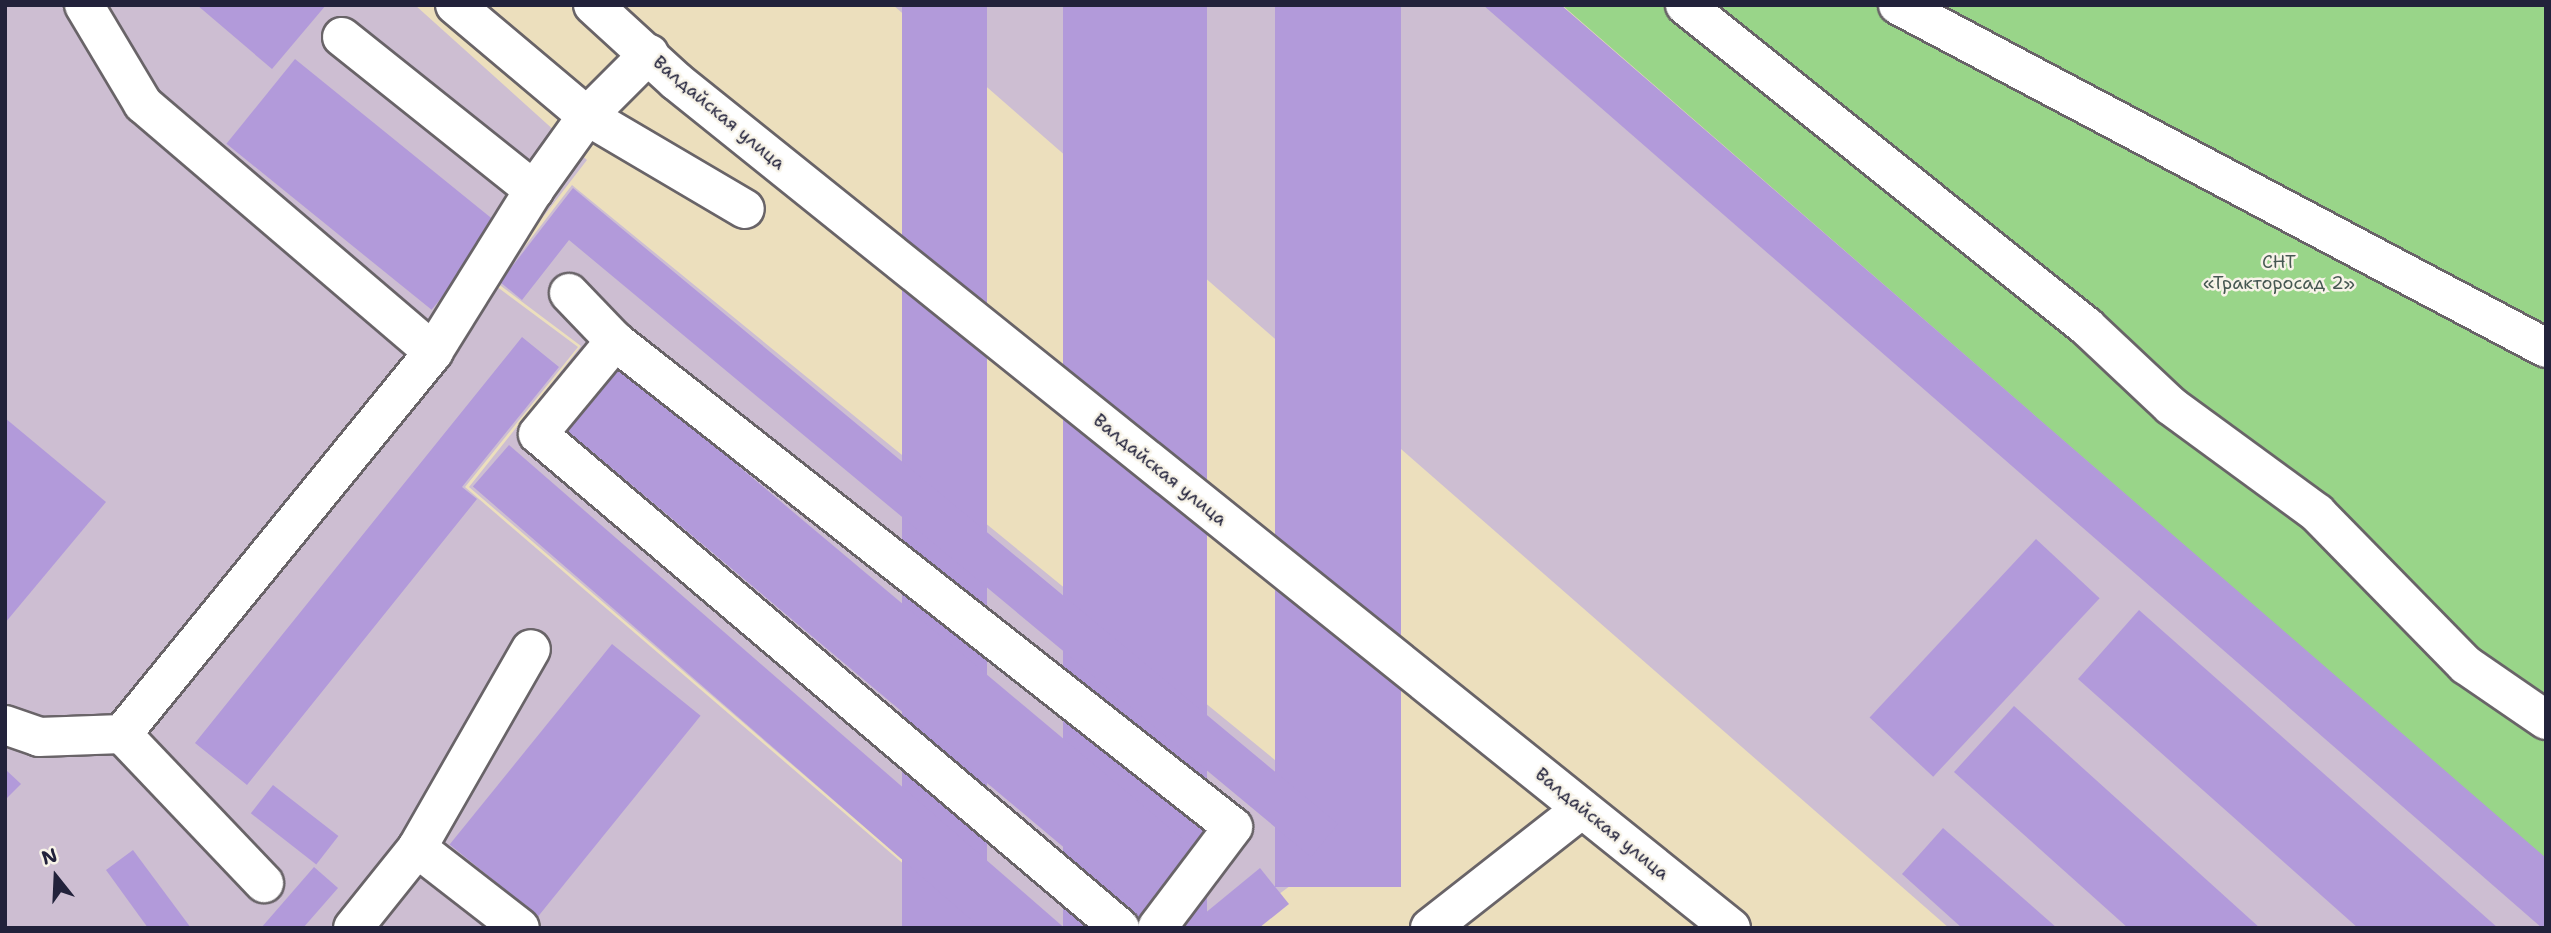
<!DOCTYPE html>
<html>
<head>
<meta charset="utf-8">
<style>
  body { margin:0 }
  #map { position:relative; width:2551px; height:933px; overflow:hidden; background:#ecdfbd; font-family:"Shantell Sans",sans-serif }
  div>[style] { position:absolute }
  .industrial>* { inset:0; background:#cdbed2 }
  .green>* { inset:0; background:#99d589 }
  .building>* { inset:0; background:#b29ada; transform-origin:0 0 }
  .roads { filter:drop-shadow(2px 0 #696468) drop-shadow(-2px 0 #696468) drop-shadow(0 2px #696468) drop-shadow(0 -2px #696468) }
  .minor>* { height:38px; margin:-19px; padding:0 19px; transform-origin:19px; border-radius:19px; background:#fff }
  span { translate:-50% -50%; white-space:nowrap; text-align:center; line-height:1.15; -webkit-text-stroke:5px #f7f3e8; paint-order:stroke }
  .street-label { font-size:18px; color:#22223b }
  .park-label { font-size:18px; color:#465852 }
  .frame { position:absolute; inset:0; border:7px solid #22223b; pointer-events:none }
  .north { position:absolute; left:21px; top:842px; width:70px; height:70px; -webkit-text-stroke:5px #f7f3e8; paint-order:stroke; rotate:342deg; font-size:19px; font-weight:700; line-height:28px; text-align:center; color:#22223b }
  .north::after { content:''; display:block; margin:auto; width:24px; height:32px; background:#22223b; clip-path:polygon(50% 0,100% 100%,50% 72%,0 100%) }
</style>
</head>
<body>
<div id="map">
  <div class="industrial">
    <div style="clip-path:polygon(5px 5px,415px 5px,587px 160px,492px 283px,578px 347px,465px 487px,978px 928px,5px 928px)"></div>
    <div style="clip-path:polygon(893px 5px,1561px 5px,2546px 928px,1949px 928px)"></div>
    <div style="clip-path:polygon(572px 185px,1363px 832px,1233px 928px,982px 928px,469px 487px,581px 346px,497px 283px)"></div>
  </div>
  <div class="green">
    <div style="clip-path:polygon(1562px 5px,2546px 5px,2546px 860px)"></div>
  </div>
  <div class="building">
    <div style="clip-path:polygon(197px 5px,326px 5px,272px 69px)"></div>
    <div style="left:902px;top:5px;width:85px;height:1280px"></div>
    <div style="left:1063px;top:5px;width:144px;height:1038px"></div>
    <div style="left:1275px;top:5px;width:126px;height:882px"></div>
    <div style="clip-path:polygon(1483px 5px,1561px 5px,2546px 858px,2546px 928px,2542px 928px)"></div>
    <div style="left:295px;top:59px;width:264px;height:109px;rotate:39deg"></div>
    <div style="clip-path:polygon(573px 188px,1338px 824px,1311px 857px,569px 240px,522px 300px,500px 282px)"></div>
    <div style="clip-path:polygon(522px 337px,559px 367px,462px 487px,477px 499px,247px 785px,195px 743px)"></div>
    <div style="left:618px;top:365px;width:749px;height:83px;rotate:40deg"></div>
    <div style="clip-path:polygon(5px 418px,106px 502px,5px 623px)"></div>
    <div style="left:509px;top:445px;width:741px;height:55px;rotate:41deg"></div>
    <div style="left:2036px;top:539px;width:87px;height:244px;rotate:43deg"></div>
    <div style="clip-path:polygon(2139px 610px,2498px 928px,2358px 928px,2078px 679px)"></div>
    <div style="left:612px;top:644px;width:114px;height:258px;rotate:39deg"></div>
    <div style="clip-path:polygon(2014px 706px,2260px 928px,2128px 928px,1954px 772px)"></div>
    <div style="clip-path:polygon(5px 769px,21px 784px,5px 800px)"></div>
    <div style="left:273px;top:785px;width:83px;height:36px;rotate:38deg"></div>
    <div style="clip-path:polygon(1943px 828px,2057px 928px,1962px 928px,1902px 874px)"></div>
    <div style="clip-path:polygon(133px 850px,191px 928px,148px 928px,106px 870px)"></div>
    <div style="clip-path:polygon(314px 867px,338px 888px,303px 928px,261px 928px)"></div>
    <div style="clip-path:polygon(1260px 868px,1289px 904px,1259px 928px,1187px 928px)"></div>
  </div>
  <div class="roads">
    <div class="minor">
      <div style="left:84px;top:5px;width:115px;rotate:59.2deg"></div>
      <div style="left:143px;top:104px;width:382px;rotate:40.5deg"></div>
      <div style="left:455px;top:5px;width:172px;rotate:40.1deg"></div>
      <div style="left:587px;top:116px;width:183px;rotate:30.5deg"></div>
      <div style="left:593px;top:5px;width:113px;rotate:42.5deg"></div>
      <div style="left:676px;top:81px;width:1353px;rotate:38.76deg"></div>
      <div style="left:1685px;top:5px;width:515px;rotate:38.69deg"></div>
      <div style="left:2087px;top:327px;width:115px;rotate:43.2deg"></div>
      <div style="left:2171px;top:406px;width:181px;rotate:36.2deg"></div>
      <div style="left:2317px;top:513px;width:213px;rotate:45.6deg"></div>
      <div style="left:2466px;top:665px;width:97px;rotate:34.5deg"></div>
      <div style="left:1898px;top:5px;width:733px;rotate:27.89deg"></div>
      <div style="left:342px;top:37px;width:246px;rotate:38.6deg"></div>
      <div style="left:569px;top:293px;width:66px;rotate:46.2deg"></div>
      <div style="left:5px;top:725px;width:36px;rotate:19deg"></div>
      <div style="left:39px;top:737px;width:83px;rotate:-2.1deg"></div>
      <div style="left:122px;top:734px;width:493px;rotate:-50.8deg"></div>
      <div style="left:433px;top:352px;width:191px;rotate:-58.1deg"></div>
      <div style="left:534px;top:190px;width:91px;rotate:-54.4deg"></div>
      <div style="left:587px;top:116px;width:88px;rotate:-45deg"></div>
      <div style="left:122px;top:734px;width:206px;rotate:46.4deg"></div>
      <div style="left:417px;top:848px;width:130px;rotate:37.8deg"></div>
      <div style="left:353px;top:928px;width:102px;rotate:-51.3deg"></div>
      <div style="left:417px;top:848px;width:229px;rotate:-60.2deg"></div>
      <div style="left:1120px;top:928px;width:763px;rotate:-139.68deg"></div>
      <div style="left:538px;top:434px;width:121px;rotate:-50.4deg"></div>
      <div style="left:615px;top:341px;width:786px;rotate:38.18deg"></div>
      <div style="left:1233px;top:827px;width:126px;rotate:127deg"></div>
      <div style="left:1430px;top:928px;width:193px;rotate:-38.1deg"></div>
    </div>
  </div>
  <div class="street-label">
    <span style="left:719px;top:113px;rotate:40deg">Валдайская улица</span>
    <span style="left:1160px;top:470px;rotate:39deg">Валдайская улица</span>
    <span style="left:1602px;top:824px;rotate:39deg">Валдайская улица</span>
  </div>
  <div class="park-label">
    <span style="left:2279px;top:273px">СНТ<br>«Тракторосад 2»</span>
  </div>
  <div class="frame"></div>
  <div class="north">N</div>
</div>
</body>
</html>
